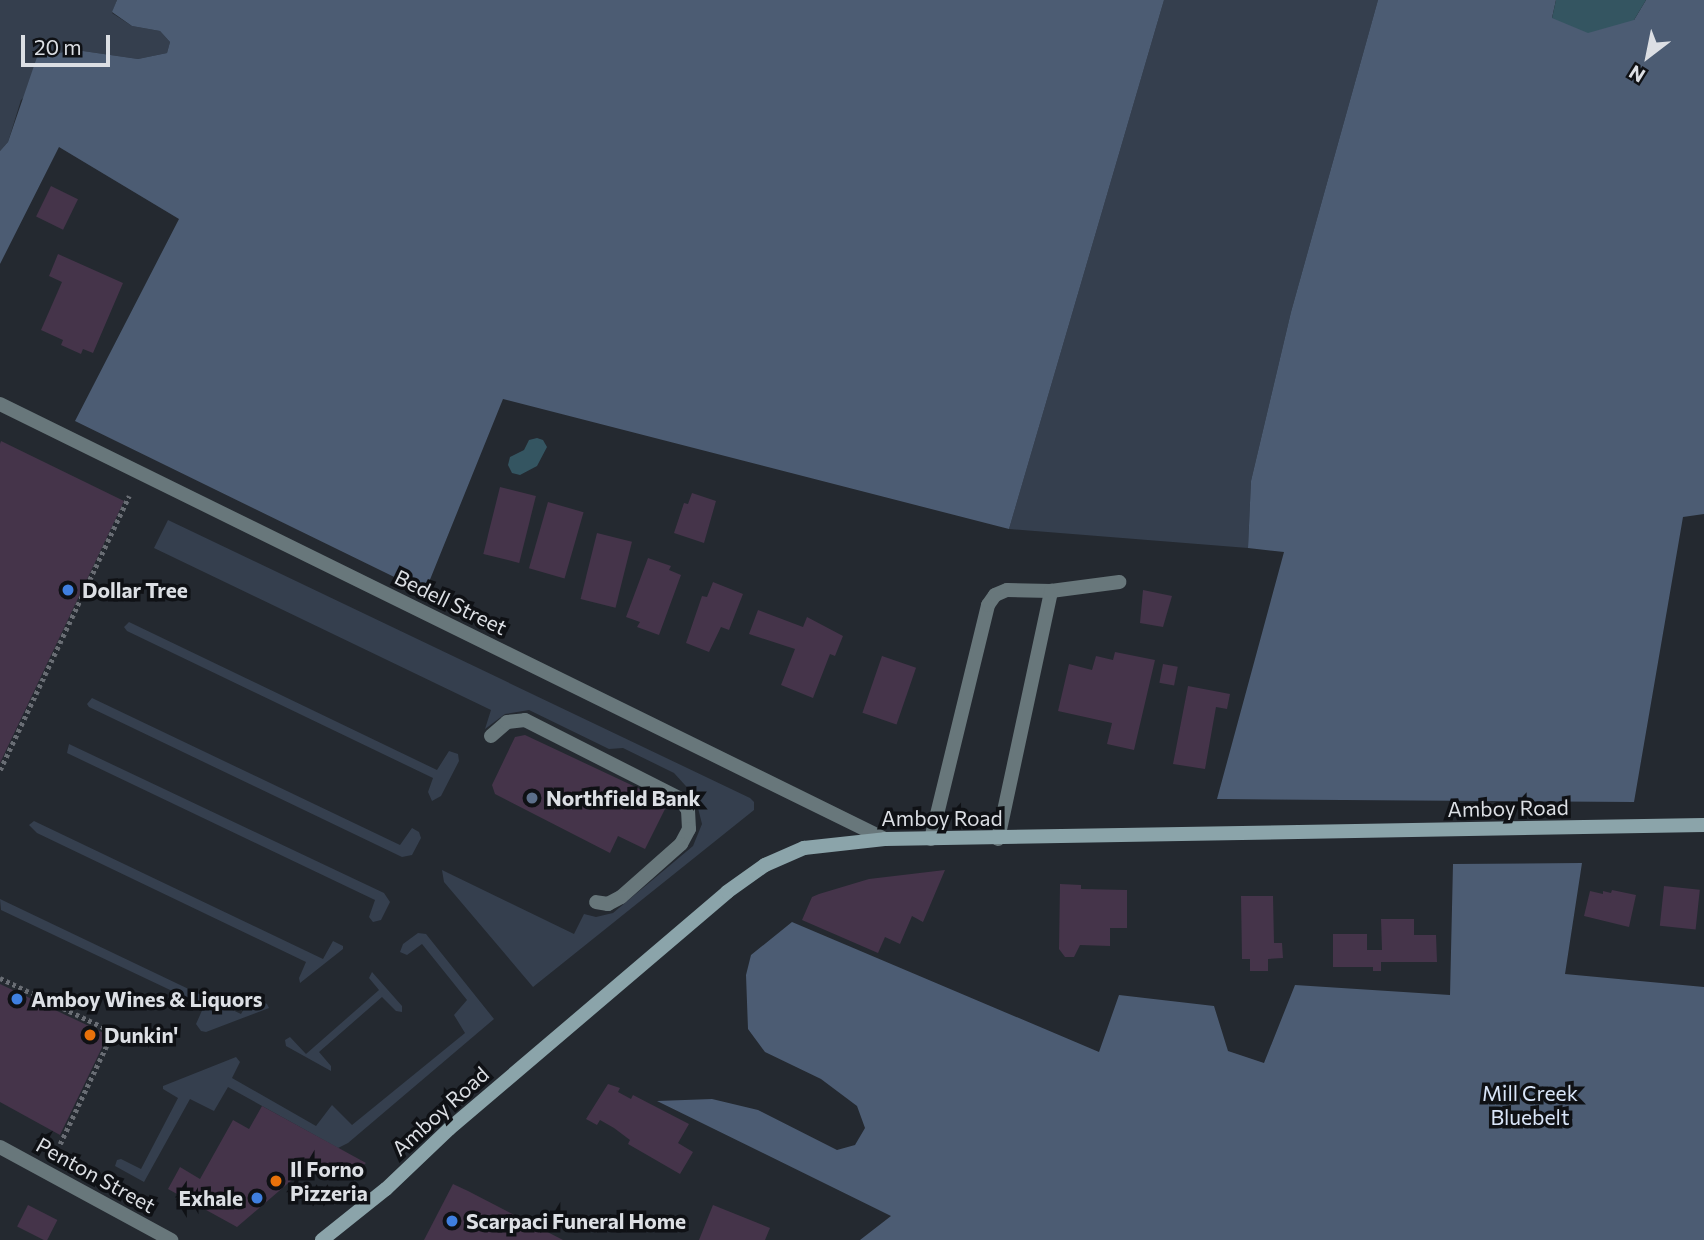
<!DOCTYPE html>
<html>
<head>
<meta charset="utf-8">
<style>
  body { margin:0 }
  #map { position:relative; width:1704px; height:1240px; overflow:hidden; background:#242930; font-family:Commissioner,sans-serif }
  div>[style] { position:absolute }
  .green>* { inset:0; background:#353f4e }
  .forest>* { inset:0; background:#4c5c73 }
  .water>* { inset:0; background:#345561 }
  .building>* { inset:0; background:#45344a; transform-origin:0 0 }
  .path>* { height:4.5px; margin-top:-2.25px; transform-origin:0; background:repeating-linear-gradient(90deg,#696d74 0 3.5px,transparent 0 7px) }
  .service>* { height:14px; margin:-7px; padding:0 7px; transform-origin:7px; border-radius:7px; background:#68777b }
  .minor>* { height:14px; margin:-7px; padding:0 7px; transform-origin:7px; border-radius:7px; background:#68777b }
  .secondary>* { height:14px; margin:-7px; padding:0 7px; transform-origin:7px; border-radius:7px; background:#8ba4aa }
  .dots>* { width:19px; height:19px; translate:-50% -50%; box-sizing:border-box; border:4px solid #0f1115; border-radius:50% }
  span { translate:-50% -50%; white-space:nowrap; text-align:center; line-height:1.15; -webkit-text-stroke:7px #0f1115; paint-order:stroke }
  .poi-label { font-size:21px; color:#dcdfe4; font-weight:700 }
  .left { translate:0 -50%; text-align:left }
  .right { translate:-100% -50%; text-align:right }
  .street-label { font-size:21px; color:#dcdfe4 }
  .park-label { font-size:21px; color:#d9e5f8 }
  .north { position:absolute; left:1613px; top:21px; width:70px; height:70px; -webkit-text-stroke:5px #0f1115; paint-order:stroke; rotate:212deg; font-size:19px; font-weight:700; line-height:28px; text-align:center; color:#dcdfe4 }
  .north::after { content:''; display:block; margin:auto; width:24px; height:32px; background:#dcdfe4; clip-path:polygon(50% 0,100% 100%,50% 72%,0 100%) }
  .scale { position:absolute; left:21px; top:35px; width:89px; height:32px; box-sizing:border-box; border:4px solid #dcdfe4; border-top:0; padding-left:9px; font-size:21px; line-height:24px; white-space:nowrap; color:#dcdfe4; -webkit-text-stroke:5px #0f1115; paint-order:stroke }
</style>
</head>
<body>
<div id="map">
  <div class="green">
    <div style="clip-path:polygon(0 0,117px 0,112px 13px,132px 26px,160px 31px,170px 42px,167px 53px,138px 59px,76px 50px,21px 100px,8px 142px,0 151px)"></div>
    <div style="clip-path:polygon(1164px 0,1378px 0,1291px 312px,1251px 481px,1248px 548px,1009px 529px)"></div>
    <div style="clip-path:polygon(168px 520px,750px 798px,754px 802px,754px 810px,533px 987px,444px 882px,442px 870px,574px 934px,584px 914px,596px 917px,613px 913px,693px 846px,702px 824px,695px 796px,674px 773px,623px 748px,609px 749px,529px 710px,505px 714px,485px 729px,491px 710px,154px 548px)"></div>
    <div style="clip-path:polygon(129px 622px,437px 770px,449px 751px,458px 754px,459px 761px,441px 796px,432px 801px,428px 792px,433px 778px,127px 631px,124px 627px)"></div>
    <div style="clip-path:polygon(92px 698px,400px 845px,412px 828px,419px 832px,421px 838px,412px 855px,402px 857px,89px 707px,87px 704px)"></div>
    <div style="clip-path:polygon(69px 744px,384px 893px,390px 902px,381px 920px,373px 922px,369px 917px,375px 900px,67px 753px)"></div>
    <div style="clip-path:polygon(34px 821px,323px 959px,333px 941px,343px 946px,343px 949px,300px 983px,299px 978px,306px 962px,37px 833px,29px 825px)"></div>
    <div style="clip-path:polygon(0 899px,241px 1014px,251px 996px,267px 1004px,269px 1008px,206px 1032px,201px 1031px,196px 1024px,204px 1006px,1px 910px)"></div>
    <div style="clip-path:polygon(418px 933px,426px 934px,494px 1019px,348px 1143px,338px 1148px,228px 1087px,214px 1111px,190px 1099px,144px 1182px,115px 1166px,117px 1160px,121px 1159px,141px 1169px,178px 1098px,163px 1089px,163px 1086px,236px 1057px,240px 1062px,232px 1078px,316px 1126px,332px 1105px,352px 1125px,465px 1033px,454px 1015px,467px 1000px,422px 944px,407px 955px,400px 952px,403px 944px)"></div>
    <div style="clip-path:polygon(372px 972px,402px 1006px,402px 1012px,396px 1011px,382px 997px,319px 1052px,331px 1066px,331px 1071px,286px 1046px,285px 1040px,290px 1037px,306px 1054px,379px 990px,369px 978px)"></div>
  </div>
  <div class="forest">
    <div style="clip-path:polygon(117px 0,1164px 0,1009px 529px,503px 399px,425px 592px,75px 421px,179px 219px,59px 147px,0 264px,0 151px,8px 142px,37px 57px,76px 50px,138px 59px,167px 53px,170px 42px,160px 31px,132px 26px,112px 12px)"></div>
    <div style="clip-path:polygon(1378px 0,1556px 0,1552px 18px,1634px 20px,1646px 0,1704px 0,1704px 514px,1683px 517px,1634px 802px,1217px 799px,1284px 552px,1248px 548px,1251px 481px,1291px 312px)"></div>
    <div style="clip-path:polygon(1582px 863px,1565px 974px,1704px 987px,1704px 1240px,860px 1240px,891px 1216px,657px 1101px,712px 1099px,758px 1110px,837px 1150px,855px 1145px,865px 1128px,857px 1106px,821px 1079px,765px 1052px,748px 1029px,746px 975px,751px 955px,792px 922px,1099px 1052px,1119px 995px,1214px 1006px,1228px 1051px,1264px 1063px,1295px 985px,1450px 995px,1453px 864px)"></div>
  </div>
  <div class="water">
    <div style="clip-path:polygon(1556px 0,1646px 0,1634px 20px,1588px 33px,1552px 18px)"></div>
    <div style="clip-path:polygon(537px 438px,543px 440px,547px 447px,537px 466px,520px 475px,512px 473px,508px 465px,510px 457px,524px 450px,529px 440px)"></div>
  </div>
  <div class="building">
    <div style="left:51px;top:186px;width:30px;height:34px;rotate:26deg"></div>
    <div style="clip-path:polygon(58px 254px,123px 283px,93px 353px,83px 349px,81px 354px,61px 345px,63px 340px,41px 330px,62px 282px,49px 276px)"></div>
    <div style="clip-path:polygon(1px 441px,124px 501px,0 763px,0 444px)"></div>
    <div style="left:500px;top:487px;width:37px;height:69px;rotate:14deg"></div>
    <div style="clip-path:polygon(692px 493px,716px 501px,704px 543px,674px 533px,684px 503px,688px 504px)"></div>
    <div style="left:548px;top:502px;width:37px;height:69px;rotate:16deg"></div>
    <div style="left:597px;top:533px;width:36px;height:68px;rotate:14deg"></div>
    <div style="clip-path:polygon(648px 558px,671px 566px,669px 570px,681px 575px,659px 635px,637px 627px,640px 622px,626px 617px)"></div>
    <div style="clip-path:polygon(713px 582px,743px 594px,729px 630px,721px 627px,709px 652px,686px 643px,702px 596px,707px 597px)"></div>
    <div style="clip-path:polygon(1143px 590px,1172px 596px,1163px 627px,1140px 623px)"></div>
    <div style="clip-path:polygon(758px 610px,803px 627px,807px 617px,843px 636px,835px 656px,830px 654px,813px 698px,781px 685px,795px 649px,749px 634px)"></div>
    <div style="clip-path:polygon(1115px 652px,1155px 660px,1134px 750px,1107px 744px,1112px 723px,1058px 711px,1069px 664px,1092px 670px,1096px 656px,1113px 660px)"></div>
    <div style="left:882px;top:656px;width:36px;height:60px;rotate:19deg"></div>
    <div style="left:1163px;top:664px;width:15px;height:19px;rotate:11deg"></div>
    <div style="clip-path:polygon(1188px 686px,1230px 694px,1227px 709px,1216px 707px,1205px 769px,1173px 764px)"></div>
    <div style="clip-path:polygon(525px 735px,659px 798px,656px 804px,665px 809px,645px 849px,618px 836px,610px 853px,495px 794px,492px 785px,515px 737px)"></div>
    <div style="clip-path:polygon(945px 870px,923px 922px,912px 916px,900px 944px,885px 937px,878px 953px,802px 920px,812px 897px,819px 894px,869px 879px)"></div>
    <div style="clip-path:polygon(1060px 884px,1081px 885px,1081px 889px,1127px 890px,1127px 928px,1110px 928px,1110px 946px,1080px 945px,1074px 957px,1065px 957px,1059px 949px)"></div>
    <div style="left:1664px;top:886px;width:36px;height:40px;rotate:6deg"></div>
    <div style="clip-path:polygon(1612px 890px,1636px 895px,1629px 927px,1584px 916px,1590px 891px,1603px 894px,1603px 891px,1611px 893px)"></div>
    <div style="clip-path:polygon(1241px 896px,1273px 896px,1274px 943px,1282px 943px,1283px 958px,1268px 959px,1268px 971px,1250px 971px,1250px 959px,1242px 959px)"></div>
    <div style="clip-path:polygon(1381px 919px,1414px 919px,1414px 935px,1436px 935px,1437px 962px,1381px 962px,1381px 971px,1373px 971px,1373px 967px,1333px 967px,1333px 934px,1367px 934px,1367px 950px,1382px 950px)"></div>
    <div style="clip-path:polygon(0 984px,108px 1035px,60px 1135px,0 1102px)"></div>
    <div style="clip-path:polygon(608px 1084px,620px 1088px,618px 1092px,631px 1099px,633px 1095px,689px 1124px,678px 1143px,693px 1152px,680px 1174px,628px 1144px,630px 1140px,614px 1128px,600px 1120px,597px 1125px,586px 1119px)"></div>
    <div style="clip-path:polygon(262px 1106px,366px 1163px,347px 1179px,314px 1161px,237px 1227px,168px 1189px,180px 1167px,200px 1179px,233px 1120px,249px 1129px)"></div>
    <div style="clip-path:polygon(453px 1184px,468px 1191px,563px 1240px,424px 1240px)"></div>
    <div style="left:28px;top:1205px;width:33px;height:24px;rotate:27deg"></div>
    <div style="clip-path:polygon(713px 1205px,770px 1228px,765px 1240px,699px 1240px)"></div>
  </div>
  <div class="path">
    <div style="left:0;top:770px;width:303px;rotate:-64.8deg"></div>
    <div style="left:0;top:978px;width:148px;rotate:25.5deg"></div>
    <div style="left:60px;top:1144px;width:124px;rotate:-64.7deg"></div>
  </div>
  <div class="service">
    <div style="left:491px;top:736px;width:21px;rotate:-41deg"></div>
    <div style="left:507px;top:722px;width:18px;rotate:-6deg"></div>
    <div style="left:525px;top:720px;width:173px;rotate:26.9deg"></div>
    <div style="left:679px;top:798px;width:15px;rotate:53deg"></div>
    <div style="left:688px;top:810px;width:19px;rotate:87deg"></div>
    <div style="left:689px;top:829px;width:17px;rotate:118deg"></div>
    <div style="left:681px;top:844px;width:80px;rotate:138.5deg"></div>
    <div style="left:621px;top:897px;width:15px;rotate:152deg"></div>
    <div style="left:608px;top:904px;width:12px;rotate:-171deg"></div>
    <div style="left:931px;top:839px;width:241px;rotate:-76.3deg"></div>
    <div style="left:988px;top:605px;width:12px;rotate:-55deg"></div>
    <div style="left:995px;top:595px;width:13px;rotate:-23deg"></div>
    <div style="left:1007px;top:590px;width:44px;rotate:1.3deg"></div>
    <div style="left:998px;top:839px;width:254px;rotate:-77.9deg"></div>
    <div style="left:1051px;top:591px;width:69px;rotate:-7.5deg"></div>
  </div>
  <div class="minor">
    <div style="left:0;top:404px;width:986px;rotate:26.18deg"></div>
    <div style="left:0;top:1147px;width:195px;rotate:28.5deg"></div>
  </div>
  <div class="secondary">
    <div style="left:322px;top:1240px;width:82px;rotate:-38.6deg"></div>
    <div style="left:386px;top:1189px;width:87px;rotate:-43.6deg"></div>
    <div style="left:449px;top:1129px;width:365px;rotate:-40.4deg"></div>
    <div style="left:727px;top:892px;width:47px;rotate:-35.4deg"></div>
    <div style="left:765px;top:865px;width:43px;rotate:-23.6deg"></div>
    <div style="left:804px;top:848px;width:81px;rotate:-6.3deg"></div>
    <div style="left:885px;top:839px;width:819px;rotate:-0.98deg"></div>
  </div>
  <div class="dots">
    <div style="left:68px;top:590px;background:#3f7fe0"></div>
    <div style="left:532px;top:798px;background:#5c6f8a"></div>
    <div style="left:17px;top:999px;background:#3f7fe0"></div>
    <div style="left:90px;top:1035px;background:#e8710a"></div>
    <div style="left:276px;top:1181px;background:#e8710a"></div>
    <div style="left:257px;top:1198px;background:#3f7fe0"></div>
    <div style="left:452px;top:1221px;background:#3f7fe0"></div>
  </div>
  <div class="poi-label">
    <span class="left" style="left:82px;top:590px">Dollar Tree</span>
    <span class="left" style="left:546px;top:798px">Northfield Bank</span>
    <span class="left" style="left:31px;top:999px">Amboy Wines &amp; Liquors</span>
    <span class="left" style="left:104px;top:1035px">Dunkin'</span>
    <span class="left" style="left:290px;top:1181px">Il Forno<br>Pizzeria</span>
    <span class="right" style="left:243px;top:1198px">Exhale</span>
    <span class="left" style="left:466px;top:1221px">Scarpaci Funeral Home</span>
  </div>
  <div class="street-label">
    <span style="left:451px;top:602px;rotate:26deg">Bedell Street</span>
    <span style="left:1508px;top:808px;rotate:-1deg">Amboy Road</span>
    <span style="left:942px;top:818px">Amboy Road</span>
    <span style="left:440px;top:1111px;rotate:-42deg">Amboy Road</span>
    <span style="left:96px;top:1175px;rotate:29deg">Penton Street</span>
  </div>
  <div class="park-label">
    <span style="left:1530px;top:1105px">Mill Creek<br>Bluebelt</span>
  </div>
  <div class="north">N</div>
  <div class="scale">20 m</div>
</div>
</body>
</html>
